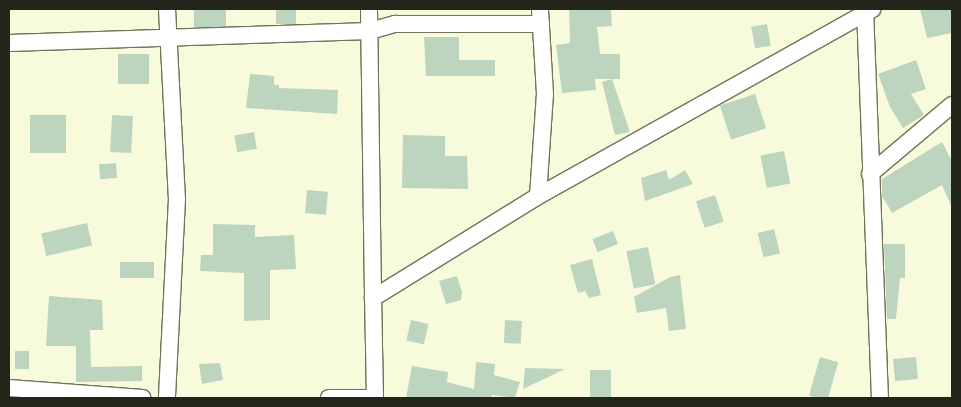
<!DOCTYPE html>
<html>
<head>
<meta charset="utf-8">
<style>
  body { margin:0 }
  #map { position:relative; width:961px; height:407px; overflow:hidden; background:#f7fbdc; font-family:Jost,sans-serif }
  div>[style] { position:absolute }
  .building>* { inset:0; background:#bdd5be; transform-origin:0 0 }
  .roads { filter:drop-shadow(1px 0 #707358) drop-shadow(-1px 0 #707358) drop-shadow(0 1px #707358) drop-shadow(0 -1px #707358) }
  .minor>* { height:16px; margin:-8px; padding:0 8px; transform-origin:8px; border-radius:8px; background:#fff }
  span { translate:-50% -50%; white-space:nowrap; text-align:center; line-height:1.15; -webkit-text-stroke:4px #fff; paint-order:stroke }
  .frame { position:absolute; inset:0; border:10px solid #24251a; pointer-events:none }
</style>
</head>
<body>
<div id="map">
  <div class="building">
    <div style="left:194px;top:9px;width:32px;height:18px"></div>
    <div style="left:276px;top:9px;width:20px;height:15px"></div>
    <div style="clip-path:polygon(611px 9px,612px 26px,597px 27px,600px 54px,620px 54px,620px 79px,595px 79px,596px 90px,562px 93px,556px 45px,570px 43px,569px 10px)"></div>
    <div style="clip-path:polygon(920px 9px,952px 9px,952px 33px,927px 38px)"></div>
    <div style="left:767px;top:24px;width:22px;height:16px;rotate:80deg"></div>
    <div style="clip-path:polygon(424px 37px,459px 37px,459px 60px,495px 60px,495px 76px,426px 76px)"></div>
    <div style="left:118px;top:54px;width:31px;height:30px"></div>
    <div style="clip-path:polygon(916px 60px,926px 89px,911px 94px,924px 115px,903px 128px,890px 107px,878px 74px)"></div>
    <div style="clip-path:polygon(250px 74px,274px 76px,274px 85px,279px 85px,279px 88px,338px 90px,337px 114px,246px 108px)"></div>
    <div style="clip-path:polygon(612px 79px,630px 132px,615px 135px,602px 82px)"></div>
    <div style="left:755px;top:94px;width:36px;height:37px;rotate:72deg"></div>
    <div style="left:30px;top:115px;width:36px;height:38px"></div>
    <div style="left:112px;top:115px;width:21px;height:37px;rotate:3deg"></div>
    <div style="left:254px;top:132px;width:17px;height:20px;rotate:80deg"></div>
    <div style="clip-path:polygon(403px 135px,445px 136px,445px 156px,467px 156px,468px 189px,402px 188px)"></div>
    <div style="clip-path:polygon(942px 142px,952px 161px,952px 208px,942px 185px,892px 213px,882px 196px,882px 179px)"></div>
    <div style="left:784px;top:151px;width:33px;height:24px;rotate:79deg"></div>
    <div style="left:116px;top:163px;width:15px;height:17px;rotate:86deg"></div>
    <div style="clip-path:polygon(666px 170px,669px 180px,685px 170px,693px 184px,645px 201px,641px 178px)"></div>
    <div style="left:307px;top:190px;width:21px;height:23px;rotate:5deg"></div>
    <div style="left:715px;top:195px;width:28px;height:20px;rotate:72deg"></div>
    <div style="left:87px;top:223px;width:23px;height:47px;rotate:77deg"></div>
    <div style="clip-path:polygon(213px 224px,255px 225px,255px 237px,294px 235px,296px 269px,270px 270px,270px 320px,244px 321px,244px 273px,200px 271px,201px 255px,213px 255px)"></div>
    <div style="left:774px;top:229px;width:25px;height:17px;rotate:76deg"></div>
    <div style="left:613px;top:231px;width:14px;height:22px;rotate:69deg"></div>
    <div style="clip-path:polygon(884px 244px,905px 244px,905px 278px,900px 278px,896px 319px,887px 319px)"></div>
    <div style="left:648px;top:247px;width:38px;height:22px;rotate:79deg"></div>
    <div style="clip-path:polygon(592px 259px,601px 295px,589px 298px,585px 291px,578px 293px,570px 265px)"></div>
    <div style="left:154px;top:262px;width:16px;height:34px;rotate:90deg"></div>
    <div style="clip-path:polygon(680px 275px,686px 329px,669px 331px,666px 308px,637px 313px,634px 297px,670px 277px)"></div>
    <div style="clip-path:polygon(457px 276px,462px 292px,461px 300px,446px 304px,439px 281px)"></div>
    <div style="clip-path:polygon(49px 296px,102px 300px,103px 330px,90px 330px,91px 367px,142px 366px,142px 381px,76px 382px,76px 346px,46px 346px)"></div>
    <div style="left:411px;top:320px;width:18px;height:21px;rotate:13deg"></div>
    <div style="left:505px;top:320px;width:17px;height:23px;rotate:3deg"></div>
    <div style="left:15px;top:351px;width:14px;height:18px"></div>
    <div style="left:820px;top:357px;width:19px;height:40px;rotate:16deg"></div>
    <div style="left:916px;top:357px;width:22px;height:23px;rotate:85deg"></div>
    <div style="clip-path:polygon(476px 362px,495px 364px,494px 375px,520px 382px,515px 398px,492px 395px,491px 398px,406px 398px,412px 366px,448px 372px,447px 382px,474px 389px)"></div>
    <div style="clip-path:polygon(220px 363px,223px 380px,202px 384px,199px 364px)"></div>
    <div style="clip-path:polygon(525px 368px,565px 369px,523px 389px)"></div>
    <div style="left:590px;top:370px;width:21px;height:28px"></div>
  </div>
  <div class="roads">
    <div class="minor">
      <div style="left:167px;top:9px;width:190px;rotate:87deg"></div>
      <div style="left:177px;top:199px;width:199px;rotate:92.9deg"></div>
      <div style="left:369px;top:9px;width:289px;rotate:89.2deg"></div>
      <div style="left:865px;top:9px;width:389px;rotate:87.8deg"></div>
      <div style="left:9px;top:43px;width:361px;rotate:-1.9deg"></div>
      <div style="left:370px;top:31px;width:26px;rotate:-16deg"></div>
      <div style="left:395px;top:24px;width:146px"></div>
      <div style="left:870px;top:174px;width:107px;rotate:-40.1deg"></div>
      <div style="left:538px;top:196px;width:102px;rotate:-86.1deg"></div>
      <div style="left:545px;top:94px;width:85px;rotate:-93.4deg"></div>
      <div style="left:9px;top:388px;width:134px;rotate:4.3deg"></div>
      <div style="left:329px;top:398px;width:46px"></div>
      <div style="left:375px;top:398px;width:100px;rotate:-91.1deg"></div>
      <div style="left:373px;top:298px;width:194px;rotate:-31.7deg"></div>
      <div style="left:538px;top:196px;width:383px;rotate:-29.2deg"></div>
    </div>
  </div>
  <div class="frame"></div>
</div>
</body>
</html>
